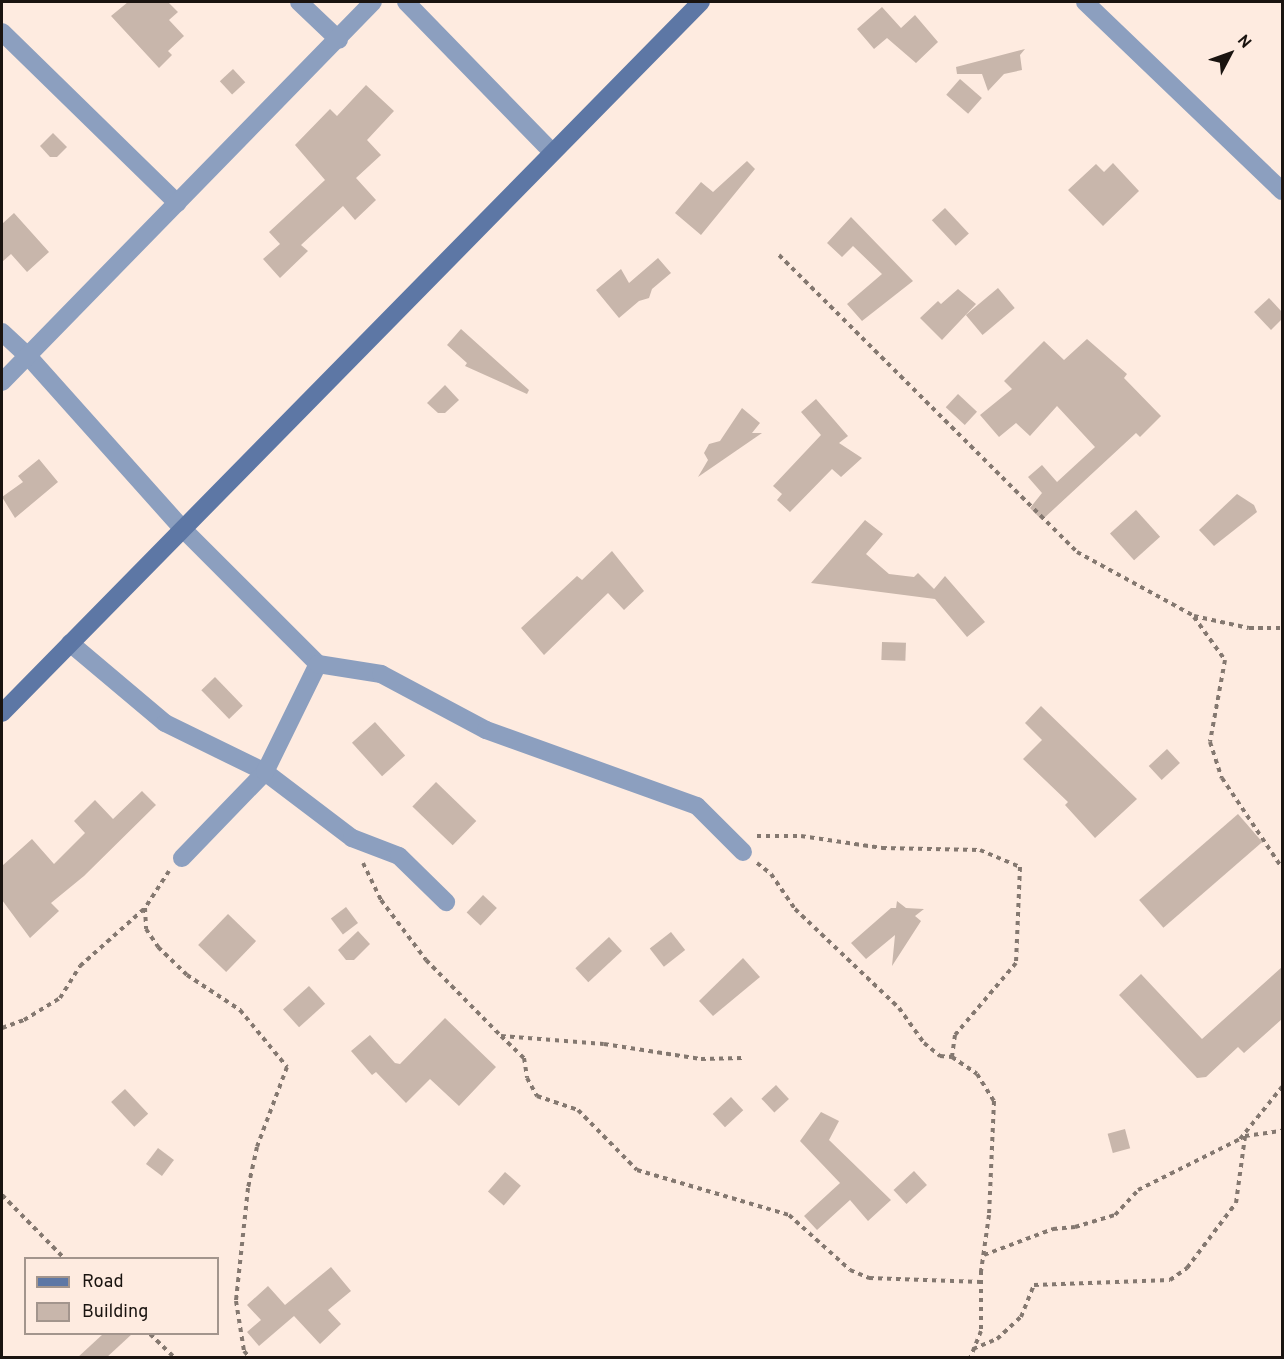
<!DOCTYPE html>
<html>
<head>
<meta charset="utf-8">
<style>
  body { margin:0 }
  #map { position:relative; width:1284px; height:1359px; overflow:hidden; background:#feebe0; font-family:Overpass,sans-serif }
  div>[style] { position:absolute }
  .building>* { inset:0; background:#c8b6ab; transform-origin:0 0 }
  .path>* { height:4px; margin-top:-2px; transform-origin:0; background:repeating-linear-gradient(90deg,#847870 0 4.5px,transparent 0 9px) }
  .street>* { height:18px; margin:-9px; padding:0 9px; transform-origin:9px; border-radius:9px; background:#8c9fbf }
  .secondary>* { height:18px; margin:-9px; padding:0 9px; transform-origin:9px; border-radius:9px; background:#5d77a5 }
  span { translate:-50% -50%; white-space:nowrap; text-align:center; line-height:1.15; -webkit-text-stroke:5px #feebe0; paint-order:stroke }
  .frame { position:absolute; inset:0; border:3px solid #1a1410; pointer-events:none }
  .legend { position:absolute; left:24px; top:1257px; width:195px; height:78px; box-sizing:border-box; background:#feebe0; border:2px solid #a3958d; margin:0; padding:8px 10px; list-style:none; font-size:18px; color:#1a1410 }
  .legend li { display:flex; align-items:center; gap:12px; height:30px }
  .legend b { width:30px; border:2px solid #a3958d }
  .north { position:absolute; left:1200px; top:24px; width:60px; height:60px; -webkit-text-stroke:4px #feebe0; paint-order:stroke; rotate:49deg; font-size:16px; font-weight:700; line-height:24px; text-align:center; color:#1a1410 }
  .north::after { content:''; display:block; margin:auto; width:21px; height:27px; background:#1a1410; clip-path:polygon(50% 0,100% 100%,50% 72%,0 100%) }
</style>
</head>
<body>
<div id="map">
  <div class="building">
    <div style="clip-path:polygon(128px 2px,168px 2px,178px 12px,169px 20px,184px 36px,168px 51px,172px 55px,159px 68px,111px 16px)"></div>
    <div style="clip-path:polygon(882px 7px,901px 28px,915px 15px,938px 42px,916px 63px,887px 38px,874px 49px,857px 29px)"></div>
    <div style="clip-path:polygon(1025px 49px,1020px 55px,1022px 70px,1004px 74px,988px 91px,982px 74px,957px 74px,956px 67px)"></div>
    <div style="left:233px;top:69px;width:18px;height:18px;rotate:47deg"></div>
    <div style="left:960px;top:79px;width:29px;height:21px;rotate:41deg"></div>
    <div style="clip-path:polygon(366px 85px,394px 111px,367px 140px,381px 155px,356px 178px,376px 200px,355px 220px,343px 206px,301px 245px,308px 251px,280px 278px,263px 259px,280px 244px,269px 232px,325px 180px,295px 145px,330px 109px,337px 116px)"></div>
    <div style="clip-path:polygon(53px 133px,67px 147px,57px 157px,50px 157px,40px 146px)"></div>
    <div style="clip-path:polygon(747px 161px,755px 169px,701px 235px,675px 213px,701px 182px,713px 192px)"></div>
    <div style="clip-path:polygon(1113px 163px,1139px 191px,1103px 226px,1068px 190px,1096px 164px,1104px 172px)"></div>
    <div style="left:945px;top:208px;width:35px;height:18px;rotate:47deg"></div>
    <div style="clip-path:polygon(14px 213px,49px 252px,27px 272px,11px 254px,2px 262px,2px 224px)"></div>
    <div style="clip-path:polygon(851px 217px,913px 281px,862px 321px,847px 304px,882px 274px,853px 246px,842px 257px,827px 243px)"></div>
    <div style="clip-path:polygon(658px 258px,671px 273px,652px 289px,649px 298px,639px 301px,619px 318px,596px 290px,621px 269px,629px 283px)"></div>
    <div style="left:998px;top:288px;width:26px;height:42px;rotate:50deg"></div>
    <div style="clip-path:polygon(958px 289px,976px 304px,942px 340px,920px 318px,938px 301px,941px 304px)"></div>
    <div style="clip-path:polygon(1269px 298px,1282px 312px,1282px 319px,1271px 330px,1254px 312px)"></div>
    <div style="clip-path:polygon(461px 329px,529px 390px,527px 394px,465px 366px,467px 363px,447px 345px)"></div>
    <div style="clip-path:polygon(1087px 339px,1127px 374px,1124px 378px,1161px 416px,1140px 437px,1136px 433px,1042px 520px,1030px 508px,1042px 493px,1028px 477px,1042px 465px,1057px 482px,1095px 447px,1057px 406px,1030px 436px,1016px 423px,999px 437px,980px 415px,1012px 389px,1004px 381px,1044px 341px,1064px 360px)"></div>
    <div style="clip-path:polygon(445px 385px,459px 400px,445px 413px,438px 413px,427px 403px)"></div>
    <div style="left:958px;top:394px;width:26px;height:18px;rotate:43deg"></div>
    <div style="clip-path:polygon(816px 399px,848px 436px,839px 443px,862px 458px,841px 477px,832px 469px,790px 512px,777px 500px,782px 494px,773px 486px,821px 435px,801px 412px)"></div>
    <div style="clip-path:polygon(742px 408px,760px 423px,752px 433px,762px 433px,698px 477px,708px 460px,704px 453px,709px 444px,720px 441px)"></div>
    <div style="clip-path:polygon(39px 459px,58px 482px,15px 518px,2px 497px,23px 482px,18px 476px)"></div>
    <div style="clip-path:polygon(1237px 494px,1254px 505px,1257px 512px,1214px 546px,1199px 530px)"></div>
    <div style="left:1136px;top:510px;width:36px;height:35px;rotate:48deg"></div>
    <div style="clip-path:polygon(865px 520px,883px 534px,866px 554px,889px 574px,914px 577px,918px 573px,934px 589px,945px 576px,985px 622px,967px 637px,935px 599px,811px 583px)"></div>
    <div style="clip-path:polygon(612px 551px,644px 591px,624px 610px,608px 593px,544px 655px,521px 628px,577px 576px,582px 580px)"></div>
    <div style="left:882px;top:642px;width:24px;height:18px;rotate:2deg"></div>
    <div style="left:215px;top:677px;width:40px;height:19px;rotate:46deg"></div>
    <div style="clip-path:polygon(1041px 706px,1137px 799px,1095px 838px,1065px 805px,1068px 802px,1023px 759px,1042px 740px,1025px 723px)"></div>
    <div style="left:375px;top:722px;width:45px;height:31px;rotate:48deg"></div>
    <div style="left:1167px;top:749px;width:19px;height:25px;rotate:47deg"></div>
    <div style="left:436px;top:782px;width:56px;height:34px;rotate:44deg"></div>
    <div style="clip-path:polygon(142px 791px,156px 805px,84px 876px,51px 903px,59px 911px,30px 938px,2px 900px,2px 866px,32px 839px,54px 864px,85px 833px,74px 821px,95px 800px,113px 819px)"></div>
    <div style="left:1238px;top:814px;width:37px;height:131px;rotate:49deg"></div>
    <div style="left:483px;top:895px;width:19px;height:24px;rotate:43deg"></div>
    <div style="clip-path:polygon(897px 901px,906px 908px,924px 909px,915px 916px,921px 921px,892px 966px,895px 935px,866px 959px,851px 943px,891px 908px,896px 908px)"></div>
    <div style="left:346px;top:907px;width:20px;height:19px;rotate:53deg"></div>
    <div style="left:228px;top:914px;width:39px;height:43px;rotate:44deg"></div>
    <div style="clip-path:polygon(358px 931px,370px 944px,354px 960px,346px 960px,338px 950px)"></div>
    <div style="left:671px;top:932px;width:23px;height:27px;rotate:52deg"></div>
    <div style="left:609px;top:937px;width:19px;height:46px;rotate:47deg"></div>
    <div style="clip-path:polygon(743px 958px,760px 977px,713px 1016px,699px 1001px)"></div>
    <div style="clip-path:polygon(1282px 967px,1282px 1019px,1244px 1053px,1238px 1047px,1206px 1077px,1197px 1078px,1119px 995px,1141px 974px,1202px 1039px)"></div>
    <div style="left:309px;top:986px;width:24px;height:35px;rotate:48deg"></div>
    <div style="clip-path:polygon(445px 1018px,496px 1067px,459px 1106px,430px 1079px,406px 1103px,376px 1072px,372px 1075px,351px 1051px,370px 1035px,395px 1063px,400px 1064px)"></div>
    <div style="left:776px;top:1085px;width:19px;height:20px;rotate:47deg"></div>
    <div style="left:125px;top:1089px;width:34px;height:19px;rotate:47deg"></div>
    <div style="left:731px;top:1097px;width:18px;height:25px;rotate:47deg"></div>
    <div style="clip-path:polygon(821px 1112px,839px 1121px,829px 1140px,891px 1200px,868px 1221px,850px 1200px,817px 1230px,804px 1216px,840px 1183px,800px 1141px)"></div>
    <div style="left:1125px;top:1129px;width:20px;height:18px;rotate:75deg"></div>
    <div style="left:158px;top:1148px;width:20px;height:20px;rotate:37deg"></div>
    <div style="left:914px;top:1171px;width:19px;height:28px;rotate:47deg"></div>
    <div style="left:505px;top:1172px;width:21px;height:26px;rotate:41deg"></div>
    <div style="clip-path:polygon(331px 1267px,351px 1291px,328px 1310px,341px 1324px,320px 1344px,294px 1316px,259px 1346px,247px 1332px,261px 1320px,247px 1305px,268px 1286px,285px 1305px)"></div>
    <div style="clip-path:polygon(103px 1334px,132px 1334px,106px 1358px,77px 1358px)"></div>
  </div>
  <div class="path">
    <div style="left:779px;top:255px;width:421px;rotate:44.9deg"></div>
    <div style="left:1077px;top:552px;width:133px;rotate:28.7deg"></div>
    <div style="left:1194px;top:616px;width:56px;rotate:12.3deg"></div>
    <div style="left:1249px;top:628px;width:33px"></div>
    <div style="left:1194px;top:617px;width:53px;rotate:54.2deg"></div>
    <div style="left:1225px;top:660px;width:83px;rotate:100.4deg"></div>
    <div style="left:1210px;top:742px;width:38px;rotate:72deg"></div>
    <div style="left:1222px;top:778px;width:108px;rotate:56.3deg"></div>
    <div style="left:757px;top:836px;width:44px"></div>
    <div style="left:801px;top:836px;width:82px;rotate:8.4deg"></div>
    <div style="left:882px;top:848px;width:98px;rotate:1.2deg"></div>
    <div style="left:980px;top:850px;width:43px;rotate:23deg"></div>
    <div style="left:1020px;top:867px;width:96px;rotate:92.4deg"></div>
    <div style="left:1016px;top:963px;width:94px;rotate:130.3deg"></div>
    <div style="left:955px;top:1035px;width:22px;rotate:98deg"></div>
    <div style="left:363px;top:863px;width:41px;rotate:64.1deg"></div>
    <div style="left:381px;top:900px;width:75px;rotate:53.1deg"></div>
    <div style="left:426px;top:960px;width:107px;rotate:45.4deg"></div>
    <div style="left:501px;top:1036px;width:103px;rotate:4.4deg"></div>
    <div style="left:604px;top:1044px;width:98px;rotate:8.8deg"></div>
    <div style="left:701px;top:1059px;width:41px;rotate:-1.4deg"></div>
    <div style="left:757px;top:863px;width:18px;rotate:38deg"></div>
    <div style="left:771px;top:874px;width:42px;rotate:55.6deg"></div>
    <div style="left:795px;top:909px;width:144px;rotate:43.6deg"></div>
    <div style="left:899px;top:1008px;width:43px;rotate:54.5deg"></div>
    <div style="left:924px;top:1043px;width:21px;rotate:39deg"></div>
    <div style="left:940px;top:1056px;width:12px;rotate:5deg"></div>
    <div style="left:952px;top:1057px;width:30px;rotate:34deg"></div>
    <div style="left:977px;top:1074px;width:32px;rotate:58deg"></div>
    <div style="left:994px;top:1101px;width:114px;rotate:92.5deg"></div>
    <div style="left:989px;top:1215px;width:57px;rotate:98.1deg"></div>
    <div style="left:981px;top:1271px;width:60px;rotate:90deg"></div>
    <div style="left:981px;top:1331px;width:29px;rotate:112deg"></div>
    <div style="left:169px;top:871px;width:44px;rotate:123deg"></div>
    <div style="left:145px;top:908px;width:21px;rotate:87deg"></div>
    <div style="left:146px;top:929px;width:22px;rotate:56deg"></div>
    <div style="left:158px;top:947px;width:40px;rotate:44deg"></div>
    <div style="left:187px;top:975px;width:64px;rotate:33.4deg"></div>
    <div style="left:240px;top:1010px;width:74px;rotate:50.5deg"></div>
    <div style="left:287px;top:1067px;width:85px;rotate:110.6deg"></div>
    <div style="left:257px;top:1147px;width:42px;rotate:102.4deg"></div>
    <div style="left:248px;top:1188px;width:114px;rotate:96.1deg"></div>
    <div style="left:236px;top:1301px;width:51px;rotate:80.9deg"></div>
    <div style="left:244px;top:1351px;width:9px;rotate:49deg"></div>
    <div style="left:2px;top:1028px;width:23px;rotate:-20deg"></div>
    <div style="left:24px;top:1020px;width:42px;rotate:-31.4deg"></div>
    <div style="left:60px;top:998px;width:38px;rotate:-58deg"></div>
    <div style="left:80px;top:966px;width:86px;rotate:-41.7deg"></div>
    <div style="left:501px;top:1036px;width:32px;rotate:44deg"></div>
    <div style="left:524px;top:1058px;width:20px;rotate:81deg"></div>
    <div style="left:527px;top:1078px;width:21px;rotate:61deg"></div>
    <div style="left:537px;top:1096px;width:43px;rotate:18.9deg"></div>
    <div style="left:578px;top:1110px;width:84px;rotate:45.5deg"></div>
    <div style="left:637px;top:1170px;width:159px;rotate:16.5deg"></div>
    <div style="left:789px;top:1215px;width:82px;rotate:42deg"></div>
    <div style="left:850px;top:1270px;width:21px;rotate:23deg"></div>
    <div style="left:869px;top:1278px;width:112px;rotate:2deg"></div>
    <div style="left:2px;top:1195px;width:88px;rotate:45.5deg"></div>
    <div style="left:984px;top:1255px;width:74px;rotate:-20.6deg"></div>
    <div style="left:1053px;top:1229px;width:22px;rotate:-5deg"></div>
    <div style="left:1075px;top:1227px;width:42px;rotate:-16.7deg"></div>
    <div style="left:1115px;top:1215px;width:34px;rotate:-47deg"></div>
    <div style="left:1138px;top:1190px;width:114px;rotate:-26.6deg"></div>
    <div style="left:1240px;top:1139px;width:67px;rotate:-51.1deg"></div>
    <div style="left:150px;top:1334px;width:35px;rotate:44deg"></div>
    <div style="left:973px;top:1349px;width:26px;rotate:-23deg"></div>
    <div style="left:997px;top:1339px;width:33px;rotate:-43deg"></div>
    <div style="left:1021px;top:1317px;width:35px;rotate:-68deg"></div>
    <div style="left:1034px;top:1285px;width:136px;rotate:-2.1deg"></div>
    <div style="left:1170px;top:1280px;width:21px;rotate:-35deg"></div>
    <div style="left:1187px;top:1268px;width:81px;rotate:-53deg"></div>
    <div style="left:1236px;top:1203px;width:68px;rotate:-82.3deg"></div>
    <div style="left:1245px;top:1136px;width:37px;rotate:-8deg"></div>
  </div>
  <div class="street">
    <div style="left:299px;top:2px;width:55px;rotate:43.5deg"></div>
    <div style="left:406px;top:2px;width:209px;rotate:45.8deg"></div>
    <div style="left:1085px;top:2px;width:273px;rotate:43.8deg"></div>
    <div style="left:2px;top:32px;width:245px;rotate:44.3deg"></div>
    <div style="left:2px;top:332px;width:35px;rotate:43deg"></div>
    <div style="left:28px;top:356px;width:229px;rotate:48.2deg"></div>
    <div style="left:181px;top:527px;width:194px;rotate:45deg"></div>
    <div style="left:2px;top:382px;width:531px;rotate:-45.69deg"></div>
    <div style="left:70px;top:643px;width:124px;rotate:40.1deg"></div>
    <div style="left:165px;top:723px;width:111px;rotate:26.1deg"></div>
    <div style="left:265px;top:772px;width:109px;rotate:37.2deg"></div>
    <div style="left:352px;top:838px;width:50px;rotate:21deg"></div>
    <div style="left:399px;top:856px;width:66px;rotate:44.4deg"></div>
    <div style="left:182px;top:858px;width:120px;rotate:-46deg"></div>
    <div style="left:265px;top:772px;width:120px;rotate:-63.9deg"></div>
    <div style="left:318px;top:664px;width:64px;rotate:9deg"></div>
    <div style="left:381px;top:674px;width:119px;rotate:28.1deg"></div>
    <div style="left:486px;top:730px;width:224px;rotate:19.8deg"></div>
    <div style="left:697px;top:806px;width:65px;rotate:45deg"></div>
  </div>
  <div class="secondary">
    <div style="left:2px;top:713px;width:997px;rotate:-45.49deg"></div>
  </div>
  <div class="frame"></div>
  <ul class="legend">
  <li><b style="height:8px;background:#5d77a5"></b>Road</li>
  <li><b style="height:16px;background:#c8b6ab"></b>Building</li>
  </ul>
  <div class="north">N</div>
</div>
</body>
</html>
